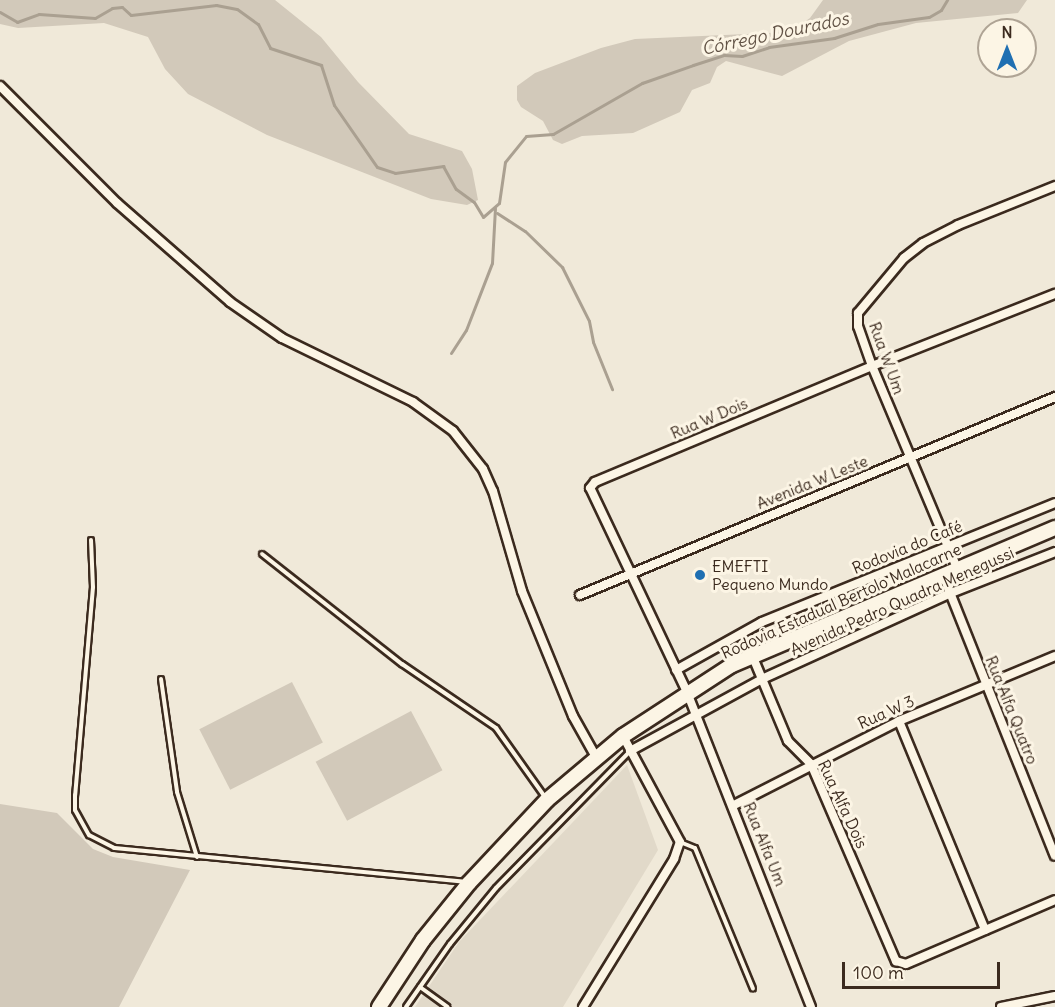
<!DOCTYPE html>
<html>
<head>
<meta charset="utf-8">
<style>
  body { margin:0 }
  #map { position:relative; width:1055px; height:1007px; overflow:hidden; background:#f0e9d9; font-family:Delius,sans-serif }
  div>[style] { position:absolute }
  .built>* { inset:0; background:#e1d9c9 }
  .green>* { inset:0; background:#d2c9ba; transform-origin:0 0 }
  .stream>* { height:3px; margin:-1.5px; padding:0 1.5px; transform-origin:1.5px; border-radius:1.5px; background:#aaa091 }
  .roads { filter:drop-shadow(2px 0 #3b2a1e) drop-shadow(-2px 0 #3b2a1e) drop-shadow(0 2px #3b2a1e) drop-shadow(0 -2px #3b2a1e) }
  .service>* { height:4px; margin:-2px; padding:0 2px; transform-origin:2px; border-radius:2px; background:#fcf5e5 }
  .minor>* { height:8px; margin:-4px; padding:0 4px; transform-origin:4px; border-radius:4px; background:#fcf5e5 }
  .primary>* { height:14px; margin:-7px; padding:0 7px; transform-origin:7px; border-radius:7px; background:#fcf5e5 }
  .dots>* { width:16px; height:16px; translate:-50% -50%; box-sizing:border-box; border:3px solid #fcf5e5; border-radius:50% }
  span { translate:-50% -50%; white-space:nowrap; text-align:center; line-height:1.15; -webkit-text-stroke:6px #fcf5e5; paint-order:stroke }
  .street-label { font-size:16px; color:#3b2a1e }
  .poi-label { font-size:16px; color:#3b2a1e }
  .left { translate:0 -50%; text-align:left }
  .water-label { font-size:18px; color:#625346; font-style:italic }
  .north { position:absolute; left:977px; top:18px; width:60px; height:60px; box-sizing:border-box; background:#fcf5e5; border:2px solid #afa495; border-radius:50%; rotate:0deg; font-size:16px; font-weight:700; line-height:24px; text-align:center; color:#3b2a1e }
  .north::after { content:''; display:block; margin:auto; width:21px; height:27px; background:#1f6fb2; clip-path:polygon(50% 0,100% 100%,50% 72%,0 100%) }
  .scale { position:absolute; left:842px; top:962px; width:158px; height:27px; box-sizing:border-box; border:3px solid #3b2a1e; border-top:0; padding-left:8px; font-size:18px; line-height:21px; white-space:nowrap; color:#3b2a1e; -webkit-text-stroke:4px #fcf5e5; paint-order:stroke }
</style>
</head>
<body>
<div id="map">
  <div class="built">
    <div style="clip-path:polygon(627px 765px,658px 850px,563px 1007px,415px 1007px,459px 942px)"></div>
  </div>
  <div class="green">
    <div style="clip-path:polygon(0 0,275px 0,321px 37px,358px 82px,409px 134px,462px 151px,472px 169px,478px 200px,467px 205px,431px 199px,267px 135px,188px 94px,165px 69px,148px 37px,104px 23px,18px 28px,0 24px)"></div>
    <div style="clip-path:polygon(823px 0,1027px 0,1018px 13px,916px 23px,849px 41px,782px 76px,726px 61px,717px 67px,710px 83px,692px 90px,680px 112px,633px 133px,582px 136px,562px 144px,553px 140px,543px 121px,521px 107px,517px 100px,517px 86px,535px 73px,601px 48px,635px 39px,790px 32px,810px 18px)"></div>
    <div style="left:292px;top:682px;width:68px;height:104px;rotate:63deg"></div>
    <div style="left:411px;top:711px;width:67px;height:108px;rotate:62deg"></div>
    <div style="clip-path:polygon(0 804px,57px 813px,93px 849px,113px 857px,190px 870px,119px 1007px,0 1007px)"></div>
  </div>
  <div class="stream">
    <div style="left:0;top:12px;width:20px;rotate:30deg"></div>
    <div style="left:17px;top:22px;width:23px;rotate:-20deg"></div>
    <div style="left:39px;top:14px;width:56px;rotate:4.1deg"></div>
    <div style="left:95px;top:18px;width:20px;rotate:-30deg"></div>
    <div style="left:112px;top:8px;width:10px;rotate:-6deg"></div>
    <div style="left:122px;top:7px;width:12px;rotate:42deg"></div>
    <div style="left:131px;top:15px;width:86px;rotate:-6.7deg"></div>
    <div style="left:216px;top:5px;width:21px;rotate:11deg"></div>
    <div style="left:237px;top:9px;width:26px;rotate:36deg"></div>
    <div style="left:258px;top:24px;width:27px;rotate:63deg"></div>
    <div style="left:270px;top:48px;width:54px;rotate:18.4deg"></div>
    <div style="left:321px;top:65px;width:42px;rotate:72deg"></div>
    <div style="left:334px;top:105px;width:75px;rotate:55.3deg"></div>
    <div style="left:377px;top:167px;width:19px;rotate:18deg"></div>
    <div style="left:395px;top:173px;width:49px;rotate:-8.3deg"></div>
    <div style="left:443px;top:166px;width:26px;rotate:61deg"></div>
    <div style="left:456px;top:189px;width:22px;rotate:36deg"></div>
    <div style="left:474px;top:202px;width:17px;rotate:59deg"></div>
    <div style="left:483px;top:217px;width:21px;rotate:-41deg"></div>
    <div style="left:499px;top:203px;width:41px;rotate:-81.7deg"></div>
    <div style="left:505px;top:162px;width:33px;rotate:-51deg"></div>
    <div style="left:526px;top:136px;width:27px;rotate:-4deg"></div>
    <div style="left:553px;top:134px;width:103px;rotate:-29.8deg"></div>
    <div style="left:642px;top:83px;width:54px;rotate:-19.4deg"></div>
    <div style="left:693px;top:65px;width:33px;rotate:-18deg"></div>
    <div style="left:724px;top:55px;width:18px;rotate:3deg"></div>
    <div style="left:742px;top:56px;width:28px;rotate:-18deg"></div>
    <div style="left:769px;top:47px;width:66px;rotate:-7.9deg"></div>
    <div style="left:834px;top:38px;width:46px;rotate:-17.7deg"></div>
    <div style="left:878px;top:24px;width:51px;rotate:-7.8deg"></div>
    <div style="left:929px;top:17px;width:14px;rotate:-30deg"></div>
    <div style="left:941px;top:10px;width:12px;rotate:-59deg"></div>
    <div style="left:497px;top:213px;width:33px;rotate:33deg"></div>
    <div style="left:525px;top:231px;width:52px;rotate:44.2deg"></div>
    <div style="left:562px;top:267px;width:60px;rotate:63.4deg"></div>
    <div style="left:589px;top:321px;width:21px;rotate:79deg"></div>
    <div style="left:593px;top:342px;width:51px;rotate:68deg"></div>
    <div style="left:451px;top:353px;width:27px;rotate:-57deg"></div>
    <div style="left:466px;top:330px;width:72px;rotate:-68.8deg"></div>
    <div style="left:492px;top:263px;width:55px;rotate:-86.9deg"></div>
  </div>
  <div class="roads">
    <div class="service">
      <div style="left:91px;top:540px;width:47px;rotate:87.6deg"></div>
      <div style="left:93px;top:587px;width:209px;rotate:94.9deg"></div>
      <div style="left:75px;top:795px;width:15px;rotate:90deg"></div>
      <div style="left:75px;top:810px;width:29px;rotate:61deg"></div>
      <div style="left:89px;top:835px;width:28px;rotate:27deg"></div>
      <div style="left:114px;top:848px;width:353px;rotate:5.5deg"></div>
      <div style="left:262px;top:554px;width:178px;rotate:38.2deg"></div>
      <div style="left:402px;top:664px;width:114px;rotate:34.2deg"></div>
      <div style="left:496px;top:728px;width:85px;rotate:54.6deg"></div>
      <div style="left:161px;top:679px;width:114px;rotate:81.9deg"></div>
      <div style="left:177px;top:792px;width:68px;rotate:72.9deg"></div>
      <div style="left:680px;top:842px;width:16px;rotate:22deg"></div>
      <div style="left:695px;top:848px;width:152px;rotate:67.6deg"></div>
      <div style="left:420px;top:987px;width:34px;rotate:36deg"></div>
      <div style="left:406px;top:1007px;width:77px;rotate:-55.1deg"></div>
      <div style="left:450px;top:944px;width:72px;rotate:-50.6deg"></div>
      <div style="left:496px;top:888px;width:192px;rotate:-45.6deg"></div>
    </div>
    <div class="minor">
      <div style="left:0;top:86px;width:165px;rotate:45deg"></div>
      <div style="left:117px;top:203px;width:150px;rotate:41.2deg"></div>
      <div style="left:230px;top:302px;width:63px;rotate:34.7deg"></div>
      <div style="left:282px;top:338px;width:146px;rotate:26deg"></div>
      <div style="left:413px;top:402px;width:49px;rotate:35.9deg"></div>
      <div style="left:453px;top:431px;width:48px;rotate:51.7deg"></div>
      <div style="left:483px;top:469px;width:24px;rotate:66deg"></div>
      <div style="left:493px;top:491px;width:104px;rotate:73.8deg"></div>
      <div style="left:522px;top:591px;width:135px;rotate:67.8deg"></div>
      <div style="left:573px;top:716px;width:47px;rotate:60.7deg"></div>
      <div style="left:957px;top:568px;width:219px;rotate:-112.8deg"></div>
      <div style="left:872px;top:366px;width:42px;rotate:-109.3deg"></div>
      <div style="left:858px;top:326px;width:13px;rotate:-90deg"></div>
      <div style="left:858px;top:313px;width:72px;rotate:-50.1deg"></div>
      <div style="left:904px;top:258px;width:24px;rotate:-38deg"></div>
      <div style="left:923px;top:243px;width:39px;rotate:-27deg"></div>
      <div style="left:958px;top:225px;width:105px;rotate:-21.9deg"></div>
      <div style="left:943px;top:575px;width:302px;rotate:68.3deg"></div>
      <div style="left:580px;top:595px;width:515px;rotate:-22.63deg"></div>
      <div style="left:752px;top:655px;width:93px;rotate:67.3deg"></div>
      <div style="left:788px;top:741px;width:33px;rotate:45deg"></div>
      <div style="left:811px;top:764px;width:215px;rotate:66.7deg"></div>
      <div style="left:896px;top:961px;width:10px;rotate:17deg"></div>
      <div style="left:906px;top:964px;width:162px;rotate:-23.2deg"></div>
      <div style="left:676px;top:670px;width:98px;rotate:-29.2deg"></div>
      <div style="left:762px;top:622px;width:316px;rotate:-22.1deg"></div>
      <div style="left:899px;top:721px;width:226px;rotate:67.6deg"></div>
      <div style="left:630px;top:751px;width:150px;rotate:-28.6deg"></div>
      <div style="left:762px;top:679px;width:208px;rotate:-24.5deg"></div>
      <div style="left:951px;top:593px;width:112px;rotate:-21.5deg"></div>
      <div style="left:734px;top:805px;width:185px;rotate:-27deg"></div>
      <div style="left:899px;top:721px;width:169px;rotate:-22.6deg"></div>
      <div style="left:583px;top:1007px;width:174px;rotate:-58.4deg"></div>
      <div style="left:674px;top:859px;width:18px;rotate:-71deg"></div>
      <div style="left:680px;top:842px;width:120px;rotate:-118.3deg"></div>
      <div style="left:811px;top:1007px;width:336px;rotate:-111.5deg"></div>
      <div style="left:688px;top:694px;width:228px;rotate:-115.4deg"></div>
      <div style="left:590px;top:488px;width:8px;rotate:-50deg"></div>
      <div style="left:595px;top:482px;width:300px;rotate:-22.7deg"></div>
      <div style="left:872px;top:366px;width:197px;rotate:-21.5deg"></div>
      <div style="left:1001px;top:1007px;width:55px;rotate:-11.5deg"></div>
    </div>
    <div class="primary">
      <div style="left:379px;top:1007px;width:80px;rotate:-56.7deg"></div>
      <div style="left:423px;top:940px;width:73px;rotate:-51.1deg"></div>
      <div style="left:469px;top:883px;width:114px;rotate:-46.8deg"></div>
      <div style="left:547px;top:800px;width:99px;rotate:-40.1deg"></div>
      <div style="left:623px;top:736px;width:130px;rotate:-33.1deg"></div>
      <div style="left:732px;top:665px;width:351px;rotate:-23deg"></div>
    </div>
  </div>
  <div class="dots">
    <div style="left:700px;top:575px;background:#1f6fb2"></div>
  </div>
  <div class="street-label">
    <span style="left:887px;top:358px;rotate:70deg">Rua W Um</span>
    <span style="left:709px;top:418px;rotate:-23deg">Rua W Dois</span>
    <span style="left:812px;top:482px;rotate:-22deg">Avenida W Leste</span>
    <span style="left:907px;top:547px;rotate:-22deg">Rodovia do Café</span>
    <span style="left:841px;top:601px;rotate:-24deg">Rodovia Estadual Bertolo Malacarne</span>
    <span style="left:902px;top:601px;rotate:-24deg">Avenida Pedro Quadra Menegussi</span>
    <span style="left:1012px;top:710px;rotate:68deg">Rua Alfa Quatro</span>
    <span style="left:886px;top:712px;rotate:-24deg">Rua W 3</span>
    <span style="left:843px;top:804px;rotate:65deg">Rua Alfa Dois</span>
    <span style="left:765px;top:844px;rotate:68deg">Rua Alfa Um</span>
  </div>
  <div class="poi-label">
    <span class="left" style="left:712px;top:575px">EMEFTI<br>Pequeno Mundo</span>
  </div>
  <div class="water-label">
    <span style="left:775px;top:34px;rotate:-12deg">Córrego Dourados</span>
  </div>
  <div class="north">N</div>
  <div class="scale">100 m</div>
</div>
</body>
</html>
